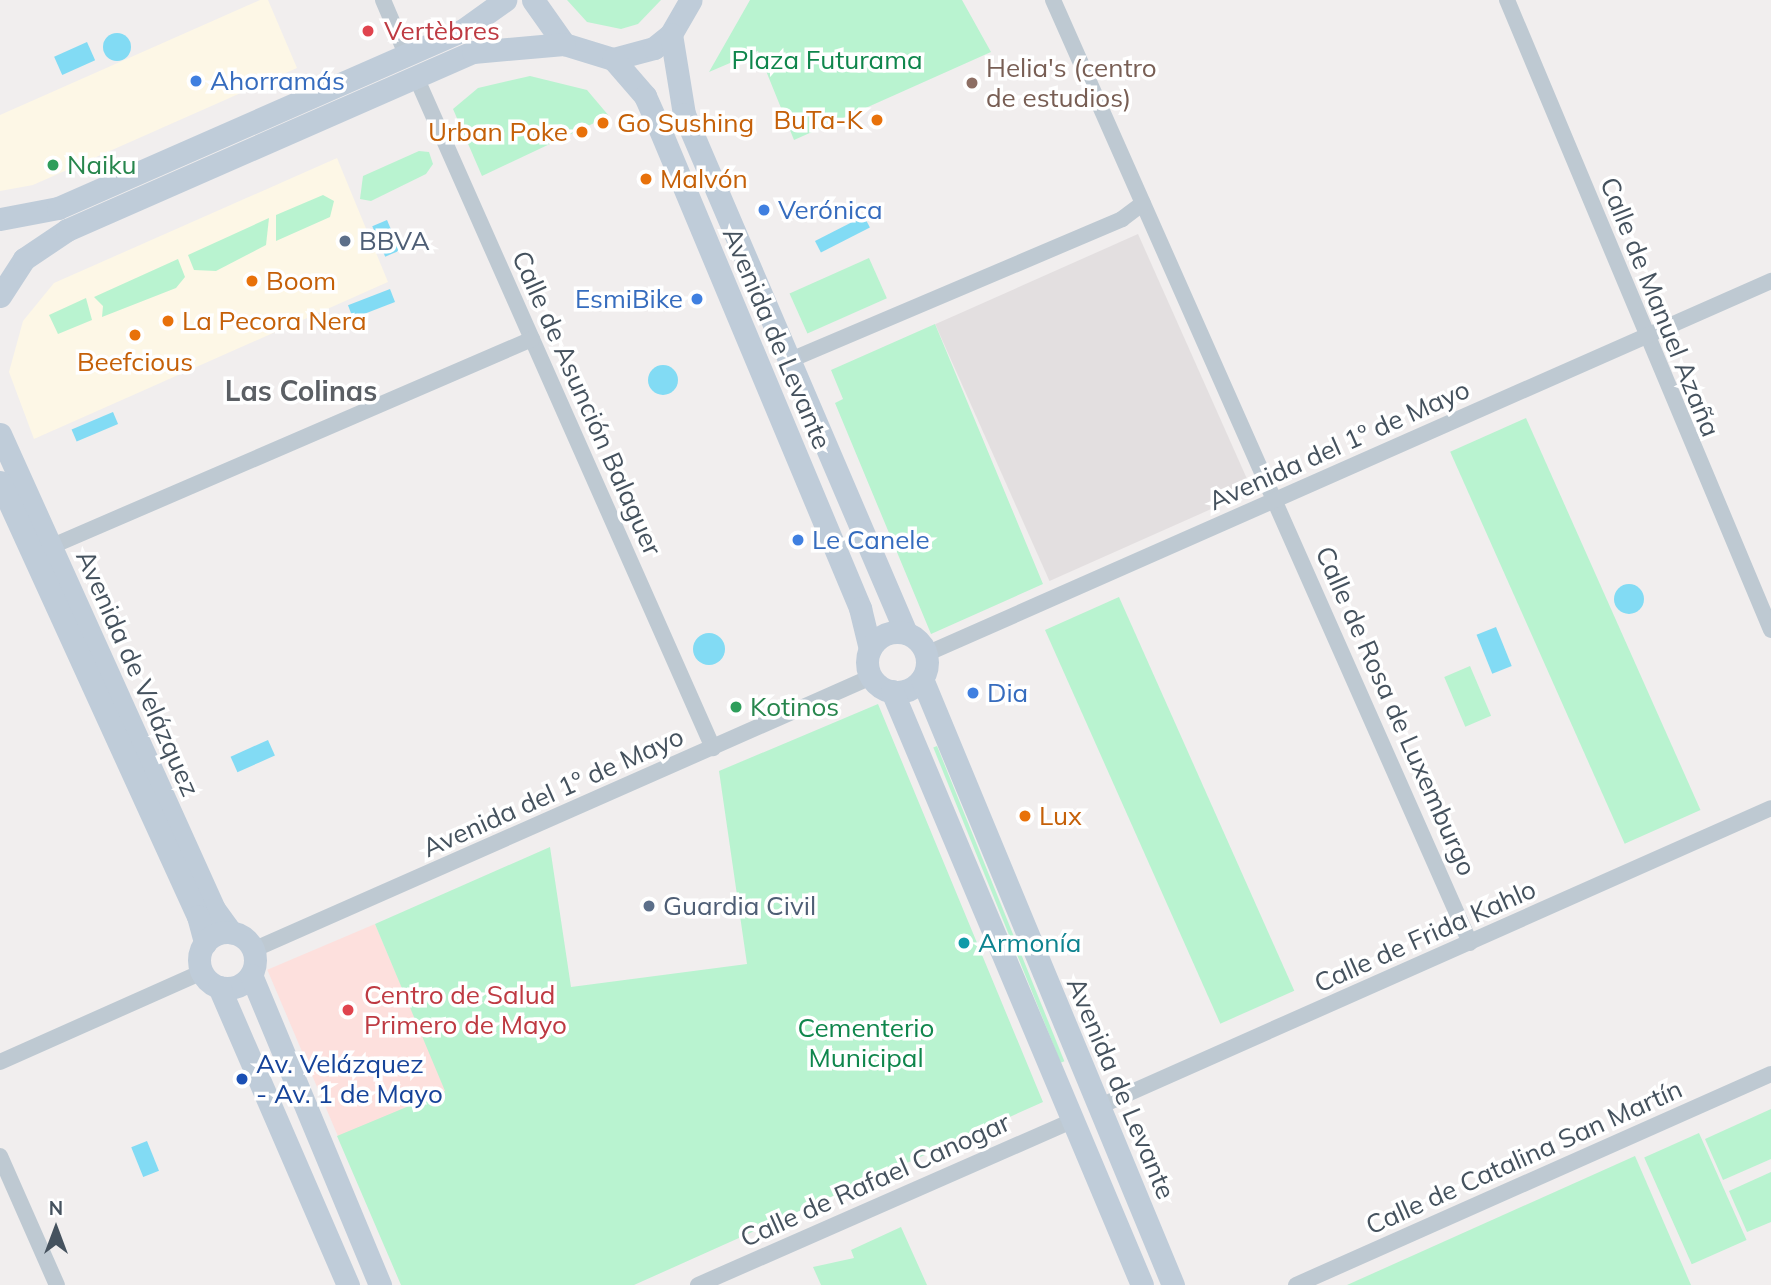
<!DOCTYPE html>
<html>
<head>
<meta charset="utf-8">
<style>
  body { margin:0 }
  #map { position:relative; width:1771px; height:1285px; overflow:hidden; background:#f1eeee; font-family:Mulish,sans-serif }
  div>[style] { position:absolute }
  .commercial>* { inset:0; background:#fdf7e6 }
  .education>* { inset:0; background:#e3dfe0; transform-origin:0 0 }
  .medical>* { inset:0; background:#fde0dd; transform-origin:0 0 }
  .green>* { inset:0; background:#b9f3d0; transform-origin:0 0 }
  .water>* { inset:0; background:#82dbf4; transform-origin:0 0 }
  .round { border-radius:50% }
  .street>* { height:16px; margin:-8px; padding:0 8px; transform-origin:8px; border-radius:8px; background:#bec9d2 }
  .secondary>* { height:23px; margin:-11.5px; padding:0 11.5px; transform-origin:11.5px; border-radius:11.5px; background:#bfccd9 }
  .secondary>.ring { margin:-11.5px; padding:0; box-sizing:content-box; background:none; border:23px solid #bfccd9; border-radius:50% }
  .dots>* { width:19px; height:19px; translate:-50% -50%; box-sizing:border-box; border:4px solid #fff; border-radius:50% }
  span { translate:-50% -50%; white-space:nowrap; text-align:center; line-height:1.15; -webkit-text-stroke:7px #fff; paint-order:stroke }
  .health-label { font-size:26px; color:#be3a42 }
  .left { translate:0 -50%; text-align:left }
  .park-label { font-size:26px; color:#0f864c }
  .education-label { font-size:26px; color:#785e54 }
  .shop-label { font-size:26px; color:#366cbe }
  .right { translate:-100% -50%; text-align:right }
  .food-label { font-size:26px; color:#c56008 }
  .leisure-label { font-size:26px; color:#27864d }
  .service-label { font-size:26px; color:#4e5e75 }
  .street-label { font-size:26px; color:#45525e }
  .culture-label { font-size:26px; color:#0d838f }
  .transit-label { font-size:26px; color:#164399 }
  .neighbourhood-label { font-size:28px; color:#5b5f64; font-weight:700 }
  .north { position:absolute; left:21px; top:1194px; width:70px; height:70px; -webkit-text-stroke:5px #fff; paint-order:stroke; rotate:0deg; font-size:19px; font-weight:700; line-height:28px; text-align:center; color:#45525e }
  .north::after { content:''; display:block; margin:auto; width:24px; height:32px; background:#45525e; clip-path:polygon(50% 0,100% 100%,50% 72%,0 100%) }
</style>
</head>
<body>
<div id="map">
  <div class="commercial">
    <div style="clip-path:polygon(260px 0,268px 0,297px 68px,33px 185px,0 191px,0 115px)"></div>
    <div style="clip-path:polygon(337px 158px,388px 282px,34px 439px,9px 372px,23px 321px,54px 283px)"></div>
  </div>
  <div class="education">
    <div style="left:1138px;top:234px;width:281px;height:222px;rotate:66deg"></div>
  </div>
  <div class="medical">
    <div style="left:375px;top:924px;width:182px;height:117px;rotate:67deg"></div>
  </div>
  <div class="green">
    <div style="clip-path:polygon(567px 0,661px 0,638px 24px,621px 29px,587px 22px)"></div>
    <div style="clip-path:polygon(750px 0,962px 0,991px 52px,794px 140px,758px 51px,709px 72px)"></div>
    <div style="clip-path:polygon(530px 76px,587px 90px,609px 116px,482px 176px,453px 109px,478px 88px)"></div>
    <div style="clip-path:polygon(419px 151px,429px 152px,433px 164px,426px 174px,371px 201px,360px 199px,363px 176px)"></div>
    <div style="clip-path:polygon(323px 195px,334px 201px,330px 217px,276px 241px,276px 215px)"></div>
    <div style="clip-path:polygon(269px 218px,266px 245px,216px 271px,194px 270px,188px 255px)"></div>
    <div style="left:869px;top:258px;width:44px;height:87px;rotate:66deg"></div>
    <div style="clip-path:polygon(178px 259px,185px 277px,176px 288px,102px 317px,103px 306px,94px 297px)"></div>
    <div style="clip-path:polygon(86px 298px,92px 320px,58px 334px,49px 315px)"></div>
    <div style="clip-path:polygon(935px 324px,1043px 584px,931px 634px,835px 403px,843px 399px,831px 370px)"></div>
    <div style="left:1526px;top:418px;width:429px;height:83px;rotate:66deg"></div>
    <div style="left:1119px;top:597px;width:431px;height:81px;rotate:66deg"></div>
    <div style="left:1470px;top:666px;width:54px;height:28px;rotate:67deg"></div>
    <div style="clip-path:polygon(878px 704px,1043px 1102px,634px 1285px,401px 1285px,337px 1136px,445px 1091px,375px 924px,550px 847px,571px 987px,747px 964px,719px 771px)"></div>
    <div style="left:937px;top:746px;width:340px;height:4px;rotate:68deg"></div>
    <div style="clip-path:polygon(1771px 1109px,1771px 1159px,1723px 1180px,1705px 1139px)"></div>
    <div style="left:1699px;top:1133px;width:117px;height:60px;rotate:66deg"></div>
    <div style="clip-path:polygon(1635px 1156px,1691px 1285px,1347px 1285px)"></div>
    <div style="clip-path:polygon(1771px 1172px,1771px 1222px,1747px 1232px,1729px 1191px)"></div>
    <div style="clip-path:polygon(901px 1227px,927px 1285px,821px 1285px,813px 1267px,854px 1258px,851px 1250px)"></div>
  </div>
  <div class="water">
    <div class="round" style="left:103px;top:33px;width:28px;height:28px"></div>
    <div style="left:87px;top:42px;width:20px;height:36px;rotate:66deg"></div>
    <div style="left:864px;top:216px;width:13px;height:55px;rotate:63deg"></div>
    <div style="left:387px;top:220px;width:33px;height:16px;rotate:67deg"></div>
    <div style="left:390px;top:289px;width:14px;height:45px;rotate:69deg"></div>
    <div class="round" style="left:648px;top:365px;width:30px;height:30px"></div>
    <div style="left:113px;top:412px;width:13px;height:45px;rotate:67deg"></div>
    <div class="round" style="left:1614px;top:584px;width:30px;height:30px"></div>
    <div style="left:1496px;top:627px;width:42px;height:21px;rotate:68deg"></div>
    <div class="round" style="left:693px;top:633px;width:32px;height:32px"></div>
    <div style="left:268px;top:740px;width:17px;height:41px;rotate:66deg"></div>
    <div style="left:147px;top:1141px;width:32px;height:17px;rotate:68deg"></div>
  </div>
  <div class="street">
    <div style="left:383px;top:0;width:59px;rotate:66.9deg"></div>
    <div style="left:1053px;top:0;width:1031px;rotate:66.14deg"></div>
    <div style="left:1507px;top:0;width:683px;rotate:67.26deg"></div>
    <div style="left:416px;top:77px;width:734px;rotate:66.12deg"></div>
    <div style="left:788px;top:361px;width:363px;rotate:-23deg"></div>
    <div style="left:1122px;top:219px;width:26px;rotate:-37deg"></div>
    <div style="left:50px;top:547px;width:525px;rotate:-23.34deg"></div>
    <div style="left:926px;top:654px;width:924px;rotate:-23.82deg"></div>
    <div style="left:253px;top:950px;width:676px;rotate:-23.83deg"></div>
    <div style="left:0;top:1062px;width:221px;rotate:-24deg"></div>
    <div style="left:1098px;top:1107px;width:736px;rotate:-23.95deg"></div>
    <div style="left:0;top:1156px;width:141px;rotate:66.2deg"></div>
    <div style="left:698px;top:1285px;width:410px;rotate:-23.7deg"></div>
    <div style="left:1296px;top:1285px;width:520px;rotate:-23.95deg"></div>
  </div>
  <div class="secondary">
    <div style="left:533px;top:0;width:54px;rotate:54.8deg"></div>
    <div style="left:564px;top:44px;width:51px;rotate:17deg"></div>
    <div style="left:613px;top:59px;width:42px;rotate:-15deg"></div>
    <div style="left:654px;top:48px;width:22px;rotate:-39deg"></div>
    <div style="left:671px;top:34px;width:39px;rotate:-60deg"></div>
    <div style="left:671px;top:34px;width:81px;rotate:80.8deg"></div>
    <div style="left:684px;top:114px;width:564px;rotate:66.84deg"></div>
    <div style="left:613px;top:59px;width:49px;rotate:49.1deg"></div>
    <div style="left:645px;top:96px;width:32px;rotate:66deg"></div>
    <div style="left:658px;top:125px;width:524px;rotate:67.3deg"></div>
    <div style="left:860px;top:608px;width:42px;rotate:76.3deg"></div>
    <div style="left:0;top:219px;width:59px;rotate:-10.7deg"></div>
    <div style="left:58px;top:208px;width:442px;rotate:-23.7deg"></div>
    <div style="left:463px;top:30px;width:52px;rotate:-35.5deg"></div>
    <div style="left:0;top:296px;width:44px;rotate:-57deg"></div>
    <div style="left:24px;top:259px;width:52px;rotate:-34deg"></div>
    <div style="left:67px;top:230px;width:443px;rotate:-23.7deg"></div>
    <div style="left:473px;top:52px;width:91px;rotate:-5deg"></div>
    <div style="left:0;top:434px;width:521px;rotate:65.75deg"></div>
    <div style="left:214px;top:909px;width:29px;rotate:54deg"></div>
    <div style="left:0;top:482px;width:477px;rotate:65.5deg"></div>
    <div style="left:198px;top:916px;width:28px;rotate:75deg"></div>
    <div class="ring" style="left:867px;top:632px;width:37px;height:37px"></div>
    <div style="left:922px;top:679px;width:656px;rotate:67.5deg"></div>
    <div style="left:892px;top:691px;width:644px;rotate:67.17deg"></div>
    <div class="ring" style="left:199px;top:932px;width:33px;height:33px"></div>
    <div style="left:251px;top:975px;width:336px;rotate:67.4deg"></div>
    <div style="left:219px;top:987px;width:325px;rotate:66.6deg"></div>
  </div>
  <div class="dots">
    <div style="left:368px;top:31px;background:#e0444e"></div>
    <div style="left:196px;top:81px;background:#3f7fe0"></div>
    <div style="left:972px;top:83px;background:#8d6e63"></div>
    <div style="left:877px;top:120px;background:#e8710a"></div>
    <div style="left:603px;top:123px;background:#e8710a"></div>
    <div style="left:582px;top:132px;background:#e8710a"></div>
    <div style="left:53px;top:165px;background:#2e9e5b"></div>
    <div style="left:646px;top:179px;background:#e8710a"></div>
    <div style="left:764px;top:210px;background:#3f7fe0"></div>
    <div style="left:345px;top:241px;background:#5c6f8a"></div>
    <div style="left:252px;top:281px;background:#e8710a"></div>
    <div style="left:697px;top:299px;background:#3f7fe0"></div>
    <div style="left:168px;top:321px;background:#e8710a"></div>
    <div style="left:135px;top:335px;background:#e8710a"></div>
    <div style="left:798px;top:540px;background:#3f7fe0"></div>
    <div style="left:973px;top:693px;background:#3f7fe0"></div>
    <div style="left:736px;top:707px;background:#2e9e5b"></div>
    <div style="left:1025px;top:816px;background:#e8710a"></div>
    <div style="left:649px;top:906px;background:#5c6f8a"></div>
    <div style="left:964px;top:943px;background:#0f9aa8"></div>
    <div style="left:348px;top:1010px;background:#e0444e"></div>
    <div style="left:242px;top:1079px;background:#1a4fb4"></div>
  </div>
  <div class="health-label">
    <span class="left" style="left:384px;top:31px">Vertèbres</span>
    <span class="left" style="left:364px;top:1010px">Centro de Salud<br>Primero de Mayo</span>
  </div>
  <div class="park-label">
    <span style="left:827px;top:60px">Plaza Futurama</span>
    <span style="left:866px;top:1043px">Cementerio<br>Municipal</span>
  </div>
  <div class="education-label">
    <span class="left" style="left:986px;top:83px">Helia's (centro<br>de estudios)</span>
  </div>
  <div class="shop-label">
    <span class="left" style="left:210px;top:81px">Ahorramás</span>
    <span class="left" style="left:778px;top:210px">Verónica</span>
    <span class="right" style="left:683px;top:299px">EsmiBike</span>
    <span class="left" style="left:812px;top:540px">Le Canele</span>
    <span class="left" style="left:987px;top:693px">Dia</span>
  </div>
  <div class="food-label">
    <span class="right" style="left:863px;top:120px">BuTa-K</span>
    <span class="left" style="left:617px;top:123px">Go Sushing</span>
    <span class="right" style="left:568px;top:132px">Urban Poke</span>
    <span class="left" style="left:660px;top:179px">Malvón</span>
    <span class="left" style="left:266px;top:281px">Boom</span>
    <span class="left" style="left:182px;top:321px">La Pecora Nera</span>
    <span style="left:135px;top:362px">Beefcious</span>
    <span class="left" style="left:1039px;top:816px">Lux</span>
  </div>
  <div class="leisure-label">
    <span class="left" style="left:67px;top:165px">Naiku</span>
    <span class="left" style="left:750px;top:707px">Kotinos</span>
  </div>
  <div class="service-label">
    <span class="left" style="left:359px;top:241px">BBVA</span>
    <span class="left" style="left:663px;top:906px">Guardia Civil</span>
  </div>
  <div class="street-label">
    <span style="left:1660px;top:307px;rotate:68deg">Calle de Manuel Azaña</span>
    <span style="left:777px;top:338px;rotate:67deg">Avenida de Levante</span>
    <span style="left:587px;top:403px;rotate:66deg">Calle de Asunción Balaguer</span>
    <span style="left:1339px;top:445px;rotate:-24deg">Avenida del 1º de Mayo</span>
    <span style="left:138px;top:673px;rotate:66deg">Avenida de Velázquez</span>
    <span style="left:1396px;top:711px;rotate:66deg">Calle de Rosa de Luxemburgo</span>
    <span style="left:553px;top:792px;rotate:-24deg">Avenida del 1º de Mayo</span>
    <span style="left:1425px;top:936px;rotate:-24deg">Calle de Frida Kahlo</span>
    <span style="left:1121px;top:1088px;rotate:67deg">Avenida de Levante</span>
    <span style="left:1524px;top:1157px;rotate:-24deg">Calle de Catalina San Martín</span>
    <span style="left:875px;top:1180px;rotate:-24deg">Calle de Rafael Canogar</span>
  </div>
  <div class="culture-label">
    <span class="left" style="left:978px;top:943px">Armonía</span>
  </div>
  <div class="transit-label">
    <span class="left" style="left:256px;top:1079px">Av. Velázquez<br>- Av. 1 de Mayo</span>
  </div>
  <div class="neighbourhood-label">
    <span style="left:301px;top:391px">Las Colinas</span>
  </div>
  <div class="north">N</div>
</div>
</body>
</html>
